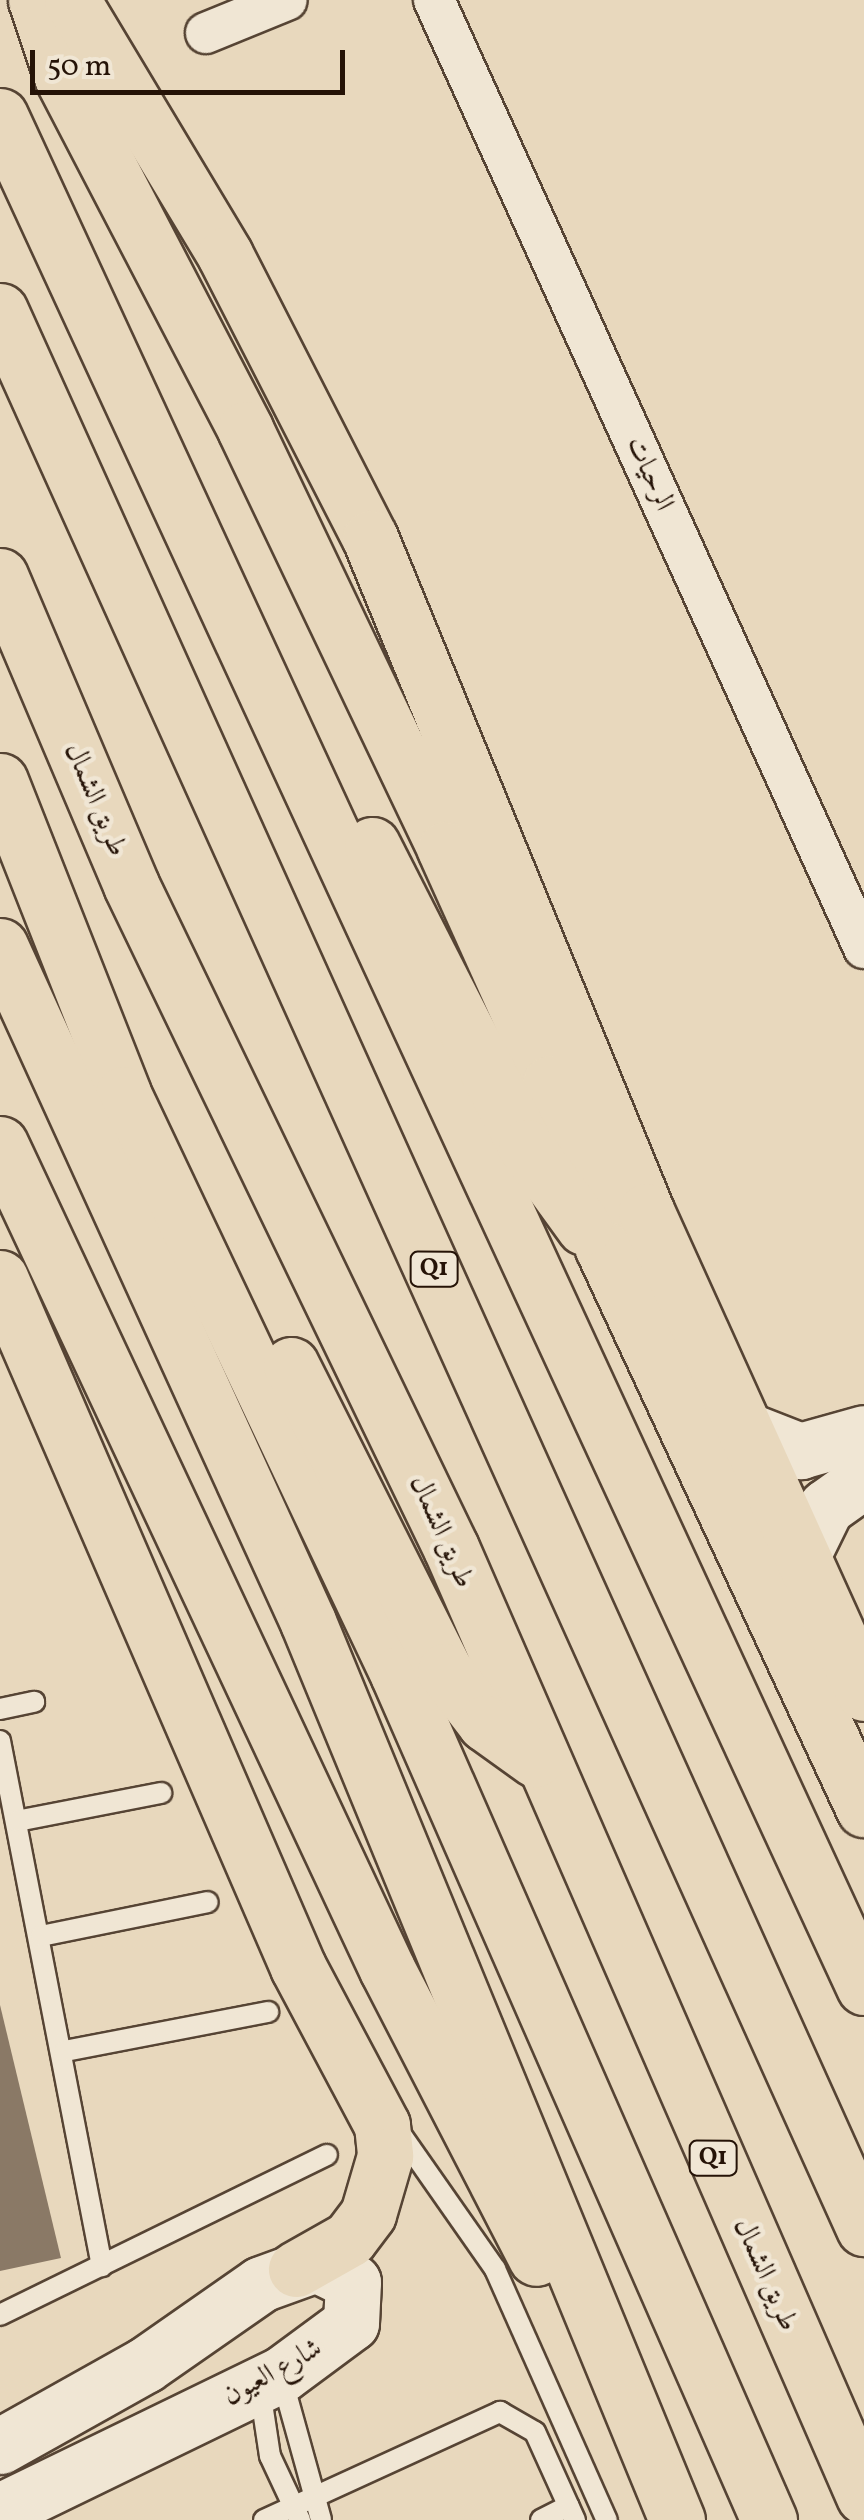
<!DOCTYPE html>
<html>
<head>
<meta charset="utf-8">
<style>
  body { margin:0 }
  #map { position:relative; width:864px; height:2520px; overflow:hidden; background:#e8d8bd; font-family:Vollkorn,Amiri,serif }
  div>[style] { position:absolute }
  .building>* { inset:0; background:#8a7966 }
  .roads { filter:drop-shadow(2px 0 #564434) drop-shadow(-2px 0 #564434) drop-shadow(0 2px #564434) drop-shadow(0 -2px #564434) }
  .lane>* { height:20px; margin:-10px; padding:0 10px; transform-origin:10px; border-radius:10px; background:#f0e6d4 }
  .street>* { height:40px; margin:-20px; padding:0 20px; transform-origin:20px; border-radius:20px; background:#f0e6d4 }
  .secondary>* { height:55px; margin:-27.5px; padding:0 27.5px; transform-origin:27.5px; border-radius:27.5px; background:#f0e6d4 }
  .highway>* { height:55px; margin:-27.5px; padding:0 27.5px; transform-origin:27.5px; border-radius:27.5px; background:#e8d8bd }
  span { translate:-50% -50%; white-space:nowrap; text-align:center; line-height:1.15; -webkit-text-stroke:9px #f0e6d4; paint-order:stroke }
  .shield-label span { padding:2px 8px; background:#f0e6d4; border:2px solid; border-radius:8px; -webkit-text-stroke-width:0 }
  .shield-label { font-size:25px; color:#251307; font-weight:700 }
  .street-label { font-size:28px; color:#251307 }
  .scale { position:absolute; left:30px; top:50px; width:315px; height:45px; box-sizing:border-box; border:5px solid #251307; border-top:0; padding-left:12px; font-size:30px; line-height:35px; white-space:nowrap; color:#251307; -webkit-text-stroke:8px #f0e6d4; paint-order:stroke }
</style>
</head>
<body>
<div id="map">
  <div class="building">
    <div style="clip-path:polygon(0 2005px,61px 2258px,0 2271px)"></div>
  </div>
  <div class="roads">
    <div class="lane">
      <div style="left:0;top:1709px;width:35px;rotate:-12deg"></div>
      <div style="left:0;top:1741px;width:535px;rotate:79.01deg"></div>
      <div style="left:17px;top:1821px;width:147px;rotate:-11deg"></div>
      <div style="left:41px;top:1936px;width:170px;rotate:-11.5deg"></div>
      <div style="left:65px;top:2051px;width:207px;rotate:-10.9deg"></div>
      <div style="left:397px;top:2129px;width:171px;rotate:55deg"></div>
      <div style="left:495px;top:2269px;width:275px;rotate:66deg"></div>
      <div style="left:0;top:2315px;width:364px;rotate:-26.1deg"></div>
      <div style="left:282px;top:2379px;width:146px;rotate:74.5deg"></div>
      <div style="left:260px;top:2390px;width:67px;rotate:81.4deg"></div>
      <div style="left:270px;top:2456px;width:71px;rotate:64.9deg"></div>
      <div style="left:264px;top:2520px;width:260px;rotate:-24.6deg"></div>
      <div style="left:500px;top:2412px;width:40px;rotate:29.7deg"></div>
      <div style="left:535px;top:2432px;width:97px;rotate:65.6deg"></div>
      <div style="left:541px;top:2520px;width:31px;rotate:-27deg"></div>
    </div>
    <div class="street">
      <div style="left:434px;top:0;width:1041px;rotate:65.6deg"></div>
      <div style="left:206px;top:33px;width:87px;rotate:-22.2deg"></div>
    </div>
    <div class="secondary">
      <div style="left:739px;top:1427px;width:66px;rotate:21.5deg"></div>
      <div style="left:800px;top:1451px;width:66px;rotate:-15.7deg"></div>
      <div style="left:800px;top:1560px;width:59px;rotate:-63.9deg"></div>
      <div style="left:826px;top:1507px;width:47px;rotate:-35.4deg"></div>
      <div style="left:0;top:2446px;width:166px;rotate:-29.2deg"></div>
      <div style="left:145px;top:2365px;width:141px;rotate:-34.9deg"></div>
      <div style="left:261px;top:2284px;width:59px;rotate:-20deg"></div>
      <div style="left:316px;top:2264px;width:41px;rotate:25.9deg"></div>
      <div style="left:353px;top:2282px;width:41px;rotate:92.8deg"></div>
      <div style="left:351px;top:2323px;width:86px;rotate:143.5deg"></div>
      <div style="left:282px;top:2374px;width:314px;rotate:154.1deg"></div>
    </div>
    <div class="highway">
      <div style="left:36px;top:0;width:81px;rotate:71.3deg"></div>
      <div style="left:62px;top:77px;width:397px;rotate:62.5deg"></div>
      <div style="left:245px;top:429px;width:465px;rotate:64.5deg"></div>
      <div style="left:445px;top:849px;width:256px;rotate:65.8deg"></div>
      <div style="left:550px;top:1083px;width:173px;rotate:72.2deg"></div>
      <div style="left:603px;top:1248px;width:619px;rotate:65.05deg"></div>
      <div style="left:72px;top:0;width:297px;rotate:59deg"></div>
      <div style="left:225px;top:255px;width:318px;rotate:62.9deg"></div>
      <div style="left:370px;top:538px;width:727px;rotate:67.7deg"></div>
      <div style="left:646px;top:1211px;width:529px;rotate:65.66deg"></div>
      <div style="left:0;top:116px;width:2061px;rotate:65.21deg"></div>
      <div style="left:0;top:311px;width:2103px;rotate:65.74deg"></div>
      <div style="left:0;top:576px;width:336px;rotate:67deg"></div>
      <div style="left:131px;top:885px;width:736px;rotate:64.24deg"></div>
      <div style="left:451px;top:1548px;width:1034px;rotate:66.46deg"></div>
      <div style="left:0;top:781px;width:336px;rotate:68.5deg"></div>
      <div style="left:123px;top:1094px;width:642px;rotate:64.63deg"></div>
      <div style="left:398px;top:1674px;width:924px;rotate:66.32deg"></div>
      <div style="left:372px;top:845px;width:339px;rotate:63deg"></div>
      <div style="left:526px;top:1147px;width:99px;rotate:54.1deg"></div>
      <div style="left:0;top:946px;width:743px;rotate:65.5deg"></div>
      <div style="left:308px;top:1622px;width:971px;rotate:67.66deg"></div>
      <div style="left:0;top:1144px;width:911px;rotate:64.87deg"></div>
      <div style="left:387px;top:1969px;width:325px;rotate:62.7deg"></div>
      <div style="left:0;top:1278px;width:751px;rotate:66.61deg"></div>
      <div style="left:298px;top:1967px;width:179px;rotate:62deg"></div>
      <div style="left:382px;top:2125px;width:31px;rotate:84deg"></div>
      <div style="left:385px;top:2156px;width:60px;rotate:106.3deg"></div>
      <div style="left:368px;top:2214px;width:31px;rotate:127deg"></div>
      <div style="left:349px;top:2239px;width:61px;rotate:150.5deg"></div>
      <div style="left:291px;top:1365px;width:343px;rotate:63.3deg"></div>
      <div style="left:445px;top:1671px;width:66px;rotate:52.4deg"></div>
      <div style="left:485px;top:1723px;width:62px;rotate:35.8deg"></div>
    </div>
  </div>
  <div class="shield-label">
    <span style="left:434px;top:1269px">Q1</span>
    <span style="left:713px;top:2158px">Q1</span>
  </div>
  <div class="street-label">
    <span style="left:649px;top:474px;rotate:66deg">الرحيات</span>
    <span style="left:95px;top:800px;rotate:67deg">طريق الشمال</span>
    <span style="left:441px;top:1532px;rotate:66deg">طريق الشمال</span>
    <span style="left:765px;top:2275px;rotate:66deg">طريق الشمال</span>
    <span style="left:273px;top:2373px;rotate:-29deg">شارع العيون</span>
  </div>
  <div class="scale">50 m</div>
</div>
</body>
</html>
